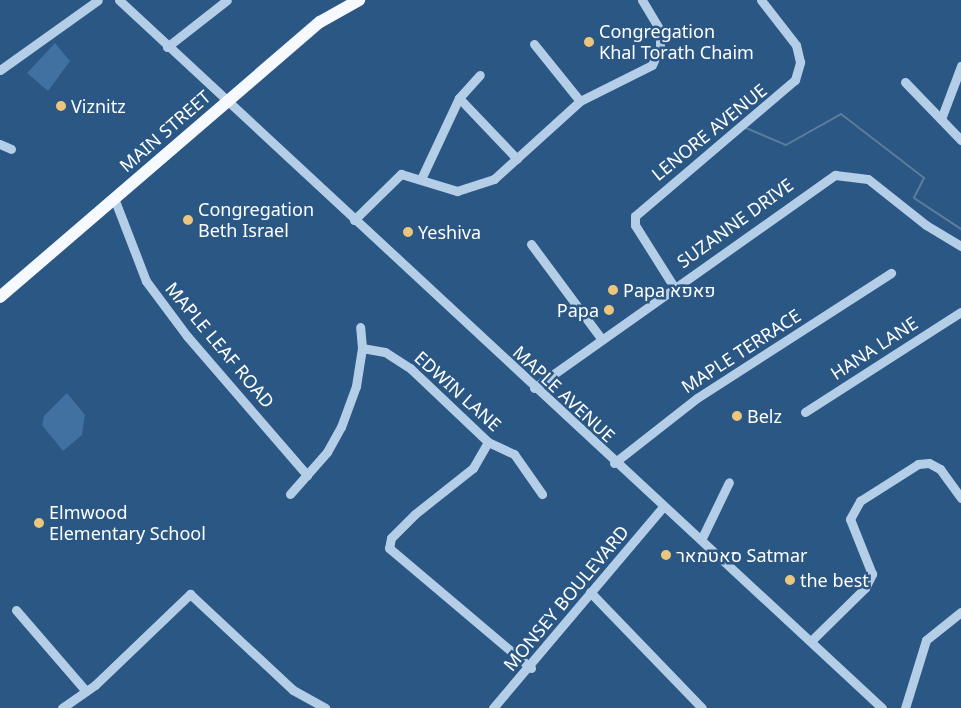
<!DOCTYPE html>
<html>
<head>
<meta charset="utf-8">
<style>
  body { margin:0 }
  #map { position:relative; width:961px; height:708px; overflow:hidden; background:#2a5784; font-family:"Noto Sans",Heebo,sans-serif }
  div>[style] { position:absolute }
  .green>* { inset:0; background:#4071a0 }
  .stream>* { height:2px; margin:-1px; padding:0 1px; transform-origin:1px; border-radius:1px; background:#5e7c9b }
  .minor>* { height:9px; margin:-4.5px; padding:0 4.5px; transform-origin:4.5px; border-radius:4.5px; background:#b5cee7 }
  .major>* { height:12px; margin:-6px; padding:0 6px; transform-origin:6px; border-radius:6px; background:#f6f9fe }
  .dots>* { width:14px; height:14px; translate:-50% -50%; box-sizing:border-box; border:2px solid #2a5784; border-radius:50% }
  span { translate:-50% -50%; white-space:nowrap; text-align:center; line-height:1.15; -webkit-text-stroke:5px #2a5784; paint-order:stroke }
  .poi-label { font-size:18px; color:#fff }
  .left { translate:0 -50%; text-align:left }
  .right { translate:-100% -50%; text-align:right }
  .street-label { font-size:18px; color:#fff }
</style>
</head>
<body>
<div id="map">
  <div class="green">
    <div style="clip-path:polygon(55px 43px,70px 61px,48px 91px,27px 73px)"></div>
    <div style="clip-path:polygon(67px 393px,85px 415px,82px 435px,63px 451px,42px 425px,44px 416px)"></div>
  </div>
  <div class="stream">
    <div style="left:746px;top:128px;width:43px;rotate:23deg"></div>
    <div style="left:786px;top:145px;width:63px;rotate:-29.4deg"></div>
    <div style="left:841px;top:114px;width:105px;rotate:37.6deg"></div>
    <div style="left:924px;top:178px;width:22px;rotate:117deg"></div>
    <div style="left:914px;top:198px;width:56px;rotate:33.4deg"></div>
  </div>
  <div class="minor">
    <div style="left:119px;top:0;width:1041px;rotate:42.86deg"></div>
    <div style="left:534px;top:44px;width:73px;rotate:51.1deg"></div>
    <div style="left:167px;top:47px;width:76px;rotate:-38.1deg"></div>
    <div style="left:0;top:70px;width:120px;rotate:-35.5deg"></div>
    <div style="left:905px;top:82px;width:81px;rotate:46deg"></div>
    <div style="left:459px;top:98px;width:84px;rotate:46.4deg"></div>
    <div style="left:941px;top:119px;width:57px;rotate:-69.3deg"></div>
    <div style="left:0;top:144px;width:12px;rotate:24deg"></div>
    <div style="left:421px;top:179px;width:89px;rotate:-64.9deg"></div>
    <div style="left:459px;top:98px;width:31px;rotate:-48deg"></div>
    <div style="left:114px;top:198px;width:89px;rotate:68.9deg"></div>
    <div style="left:146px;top:281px;width:69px;rotate:53.3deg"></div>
    <div style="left:187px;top:336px;width:184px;rotate:49.2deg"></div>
    <div style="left:354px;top:220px;width:66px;rotate:-44.4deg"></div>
    <div style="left:401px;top:174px;width:59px;rotate:16.9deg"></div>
    <div style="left:457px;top:191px;width:39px;rotate:-18deg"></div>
    <div style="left:494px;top:179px;width:116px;rotate:-42.2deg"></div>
    <div style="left:580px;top:101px;width:80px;rotate:-26.6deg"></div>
    <div style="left:652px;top:65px;width:20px;rotate:-66deg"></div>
    <div style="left:660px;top:47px;width:17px;rotate:-90deg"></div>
    <div style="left:660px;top:30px;width:35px;rotate:-121deg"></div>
    <div style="left:531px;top:244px;width:116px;rotate:53.4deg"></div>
    <div style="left:674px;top:287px;width:73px;rotate:-122.2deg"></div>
    <div style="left:635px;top:225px;width:9px;rotate:-90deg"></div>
    <div style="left:635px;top:216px;width:210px;rotate:-40.4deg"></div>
    <div style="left:795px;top:80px;width:19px;rotate:-74deg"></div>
    <div style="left:800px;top:62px;width:17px;rotate:-103deg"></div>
    <div style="left:796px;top:45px;width:57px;rotate:-127.9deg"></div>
    <div style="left:362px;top:348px;width:23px;rotate:10deg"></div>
    <div style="left:385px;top:352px;width:30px;rotate:33deg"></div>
    <div style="left:410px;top:368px;width:108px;rotate:43.5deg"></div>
    <div style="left:488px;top:442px;width:29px;rotate:25deg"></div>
    <div style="left:514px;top:454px;width:49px;rotate:55deg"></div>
    <div style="left:534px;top:388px;width:369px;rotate:-35.3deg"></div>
    <div style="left:835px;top:175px;width:33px;rotate:7deg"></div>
    <div style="left:868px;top:179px;width:74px;rotate:38.4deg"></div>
    <div style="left:926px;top:225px;width:41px;rotate:31deg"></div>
    <div style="left:805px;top:412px;width:185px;rotate:-32.7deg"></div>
    <div style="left:488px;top:442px;width:30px;rotate:120deg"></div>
    <div style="left:473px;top:468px;width:74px;rotate:141.6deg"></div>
    <div style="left:415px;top:514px;width:34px;rotate:135deg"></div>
    <div style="left:391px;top:538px;width:10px;rotate:101deg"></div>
    <div style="left:389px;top:548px;width:186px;rotate:40.2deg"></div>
    <div style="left:614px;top:463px;width:105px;rotate:-38.1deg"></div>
    <div style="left:697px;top:398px;width:231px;rotate:-32.8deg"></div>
    <div style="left:290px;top:494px;width:56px;rotate:-48.6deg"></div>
    <div style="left:327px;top:452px;width:29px;rotate:-61deg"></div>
    <div style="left:341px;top:427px;width:44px;rotate:-69.9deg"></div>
    <div style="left:356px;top:386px;width:38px;rotate:-81deg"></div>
    <div style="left:362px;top:348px;width:21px;rotate:-95deg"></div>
    <div style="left:701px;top:540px;width:64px;rotate:-64.2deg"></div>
    <div style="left:590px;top:592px;width:161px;rotate:46deg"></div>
    <div style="left:16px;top:610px;width:107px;rotate:49.2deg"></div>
    <div style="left:812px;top:640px;width:74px;rotate:-44.5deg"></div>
    <div style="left:865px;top:588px;width:16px;rotate:-63deg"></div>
    <div style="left:872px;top:574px;width:59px;rotate:-111.8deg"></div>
    <div style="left:850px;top:519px;width:21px;rotate:-61deg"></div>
    <div style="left:860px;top:501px;width:69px;rotate:-32.5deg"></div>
    <div style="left:918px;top:464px;width:11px;rotate:-5deg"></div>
    <div style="left:929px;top:463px;width:13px;rotate:29deg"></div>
    <div style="left:940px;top:469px;width:36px;rotate:54deg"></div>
    <div style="left:62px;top:708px;width:40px;rotate:-34.9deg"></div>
    <div style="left:95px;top:685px;width:132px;rotate:-43.8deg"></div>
    <div style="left:190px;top:594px;width:141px;rotate:43deg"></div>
    <div style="left:293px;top:690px;width:37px;rotate:29deg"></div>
    <div style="left:493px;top:708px;width:263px;rotate:-49.8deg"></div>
    <div style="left:905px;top:708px;width:71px;rotate:-72.8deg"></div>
    <div style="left:926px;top:640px;width:45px;rotate:-38.7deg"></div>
  </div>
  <div class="major">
    <div style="left:0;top:297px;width:422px;rotate:-40.7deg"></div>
    <div style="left:320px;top:22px;width:45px;rotate:-29.4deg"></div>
  </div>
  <div class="dots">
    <div style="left:589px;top:42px;background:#edc67d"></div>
    <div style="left:61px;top:106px;background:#edc67d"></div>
    <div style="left:188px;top:220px;background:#edc67d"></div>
    <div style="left:408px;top:232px;background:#edc67d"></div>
    <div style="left:613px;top:290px;background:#edc67d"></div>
    <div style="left:609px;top:310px;background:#edc67d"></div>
    <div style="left:737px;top:416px;background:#edc67d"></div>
    <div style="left:39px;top:523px;background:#edc67d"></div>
    <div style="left:666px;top:555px;background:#edc67d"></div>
    <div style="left:790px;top:580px;background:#edc67d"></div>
  </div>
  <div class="poi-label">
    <span class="left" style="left:599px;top:42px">Congregation<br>Khal Torath Chaim</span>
    <span class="left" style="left:71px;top:106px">Viznitz</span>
    <span class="left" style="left:198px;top:220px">Congregation<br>Beth Israel</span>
    <span class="left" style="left:418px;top:232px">Yeshiva</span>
    <span class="left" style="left:623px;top:290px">Papa פאפא</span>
    <span class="right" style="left:599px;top:310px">Papa</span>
    <span class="left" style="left:747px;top:416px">Belz</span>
    <span class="left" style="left:49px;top:523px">Elmwood<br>Elementary School</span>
    <span class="left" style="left:676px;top:555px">סאטמאר Satmar</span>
    <span class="left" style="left:800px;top:580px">the best</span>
  </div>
  <div class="street-label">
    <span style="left:165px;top:131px;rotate:-41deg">MAIN STREET</span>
    <span style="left:709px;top:132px;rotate:-39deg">LENORE AVENUE</span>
    <span style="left:735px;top:223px;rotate:-36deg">SUZANNE DRIVE</span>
    <span style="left:220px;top:345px;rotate:50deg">MAPLE LEAF ROAD</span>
    <span style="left:874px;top:348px;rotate:-33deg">HANA LANE</span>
    <span style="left:741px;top:351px;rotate:-33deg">MAPLE TERRACE</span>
    <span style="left:458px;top:391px;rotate:42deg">EDWIN LANE</span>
    <span style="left:564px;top:394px;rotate:43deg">MAPLE AVENUE</span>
    <span style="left:566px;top:598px;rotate:-50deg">MONSEY BOULEVARD</span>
  </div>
</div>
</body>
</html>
